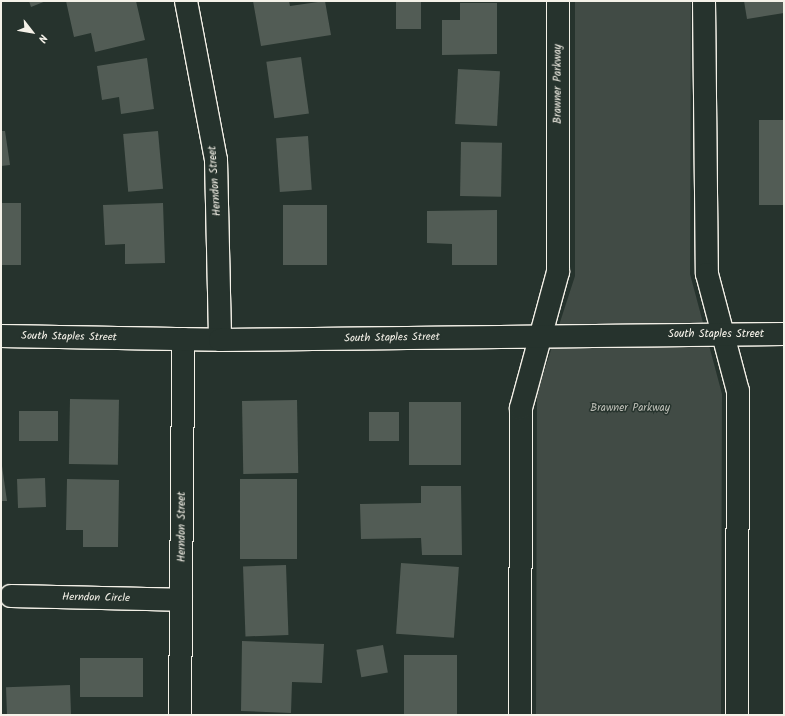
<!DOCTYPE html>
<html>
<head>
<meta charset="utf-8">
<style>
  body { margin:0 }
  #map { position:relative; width:785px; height:716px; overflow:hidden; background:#26332d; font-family:Kalam,sans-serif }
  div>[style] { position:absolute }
  .green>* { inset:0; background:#414b45 }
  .building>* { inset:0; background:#525c55; transform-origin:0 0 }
  .roads { filter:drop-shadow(1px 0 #f4f1e8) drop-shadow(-1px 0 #f4f1e8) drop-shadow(0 1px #f4f1e8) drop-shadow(0 -1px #f4f1e8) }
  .minor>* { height:22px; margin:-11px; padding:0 11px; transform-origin:11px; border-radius:11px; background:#26332d }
  .major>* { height:22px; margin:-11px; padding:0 11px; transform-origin:11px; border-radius:11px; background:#26332d }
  span { translate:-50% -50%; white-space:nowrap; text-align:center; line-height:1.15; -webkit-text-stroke:3px #26332d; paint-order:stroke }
  .street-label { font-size:11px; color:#f4f1e8 }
  .park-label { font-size:11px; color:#bebfb7 }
  .frame { position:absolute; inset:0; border:2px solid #f4f1e8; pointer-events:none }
  .north { position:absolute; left:12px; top:12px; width:40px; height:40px; -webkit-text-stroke:3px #26332d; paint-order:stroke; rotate:121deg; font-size:11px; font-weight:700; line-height:16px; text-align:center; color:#f4f1e8 }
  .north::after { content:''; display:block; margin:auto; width:14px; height:18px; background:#f4f1e8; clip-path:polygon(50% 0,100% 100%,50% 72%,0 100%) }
</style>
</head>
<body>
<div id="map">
  <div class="green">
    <div style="clip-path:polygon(575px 1px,691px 1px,690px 274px,722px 394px,721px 715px,536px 715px,537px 393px,575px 276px)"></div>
  </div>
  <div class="building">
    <div style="clip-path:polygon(29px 1px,46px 1px,31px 7px)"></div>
    <div style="clip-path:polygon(66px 1px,136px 1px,145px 40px,95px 52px,91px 33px,74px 37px)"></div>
    <div style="clip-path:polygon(253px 1px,289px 1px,290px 6px,325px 1px,331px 35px,261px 46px)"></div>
    <div style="left:396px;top:1px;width:25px;height:28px"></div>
    <div style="clip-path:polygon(744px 1px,784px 1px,784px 13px,747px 19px)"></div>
    <div style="clip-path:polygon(460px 3px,497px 3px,497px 54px,442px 55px,442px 20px,460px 20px)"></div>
    <div style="left:301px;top:57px;width:57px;height:35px;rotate:82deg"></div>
    <div style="clip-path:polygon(147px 58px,154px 109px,121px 114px,119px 97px,102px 100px,97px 66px)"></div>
    <div style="left:458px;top:69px;width:42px;height:55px;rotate:3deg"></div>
    <div style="left:759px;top:120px;width:25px;height:85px"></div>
    <div style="clip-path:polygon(1px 131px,5px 131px,10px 165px,1px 166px)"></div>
    <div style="left:158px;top:131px;width:58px;height:35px;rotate:85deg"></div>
    <div style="left:308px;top:136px;width:54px;height:32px;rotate:86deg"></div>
    <div style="left:461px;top:142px;width:41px;height:54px;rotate:1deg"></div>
    <div style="left:1px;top:203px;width:20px;height:62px"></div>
    <div style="clip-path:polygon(163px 203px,165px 263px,125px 264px,125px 244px,105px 245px,103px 205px)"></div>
    <div style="left:283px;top:205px;width:44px;height:60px"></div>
    <div style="clip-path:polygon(497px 210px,497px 265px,452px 265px,452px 244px,427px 243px,427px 211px)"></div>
    <div style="left:70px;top:399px;width:49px;height:65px;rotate:1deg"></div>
    <div style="left:297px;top:400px;width:73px;height:55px;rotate:89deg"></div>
    <div style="left:461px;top:402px;width:63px;height:52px;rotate:90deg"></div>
    <div style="left:58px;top:411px;width:30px;height:39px;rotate:90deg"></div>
    <div style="left:399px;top:412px;width:29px;height:30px;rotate:90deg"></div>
    <div style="clip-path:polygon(1px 459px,7px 501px,1px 501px)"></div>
    <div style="left:45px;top:478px;width:29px;height:28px;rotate:88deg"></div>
    <div style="clip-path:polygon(67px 479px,119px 480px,118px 547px,83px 547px,83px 530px,66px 530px)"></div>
    <div style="left:240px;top:479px;width:57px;height:80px"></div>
    <div style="clip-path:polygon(421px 486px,461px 486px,462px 555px,422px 555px,421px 538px,361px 539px,360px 504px,421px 503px)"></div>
    <div style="left:401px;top:563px;width:58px;height:71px;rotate:4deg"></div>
    <div style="left:286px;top:565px;width:70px;height:43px;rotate:88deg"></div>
    <div style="clip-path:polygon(242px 641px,324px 644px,322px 683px,292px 682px,291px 713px,241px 711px)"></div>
    <div style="left:383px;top:645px;width:28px;height:27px;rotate:80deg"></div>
    <div style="left:404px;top:655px;width:53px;height:60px"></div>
    <div style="left:143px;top:658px;width:39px;height:63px;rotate:90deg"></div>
    <div style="left:70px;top:685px;width:30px;height:64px;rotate:88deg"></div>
  </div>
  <div class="roads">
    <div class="minor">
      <div style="left:186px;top:1px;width:162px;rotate:79.3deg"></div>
      <div style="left:216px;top:160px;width:180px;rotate:88.7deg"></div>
      <div style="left:704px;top:1px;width:273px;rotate:89.4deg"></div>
      <div style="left:707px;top:274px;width:121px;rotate:75.2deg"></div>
      <div style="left:738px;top:391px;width:324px;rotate:90.2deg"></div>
      <div style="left:11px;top:596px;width:170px;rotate:1.3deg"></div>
      <div style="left:180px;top:715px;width:376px;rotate:-89.5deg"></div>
      <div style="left:520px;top:715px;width:307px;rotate:-89.8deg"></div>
      <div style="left:521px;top:408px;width:141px;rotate:-74.8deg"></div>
      <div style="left:558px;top:272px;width:271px;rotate:-90deg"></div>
    </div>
    <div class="major">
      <div style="left:1px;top:336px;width:219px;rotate:1deg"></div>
      <div style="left:220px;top:340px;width:564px;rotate:-0.61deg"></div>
    </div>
  </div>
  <div class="street-label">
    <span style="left:558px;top:84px;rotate:-90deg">Brawner Parkway</span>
    <span style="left:215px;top:181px;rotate:-94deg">Herndon Street</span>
    <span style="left:716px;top:334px">South Staples Street</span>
    <span style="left:69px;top:337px;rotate:1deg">South Staples Street</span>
    <span style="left:392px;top:338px;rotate:-1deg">South Staples Street</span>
    <span style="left:182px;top:527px;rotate:-90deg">Herndon Street</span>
    <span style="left:96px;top:598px;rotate:1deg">Herndon Circle</span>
  </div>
  <div class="park-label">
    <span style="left:630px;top:408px">Brawner Parkway</span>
  </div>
  <div class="frame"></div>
  <div class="north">N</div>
</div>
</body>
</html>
